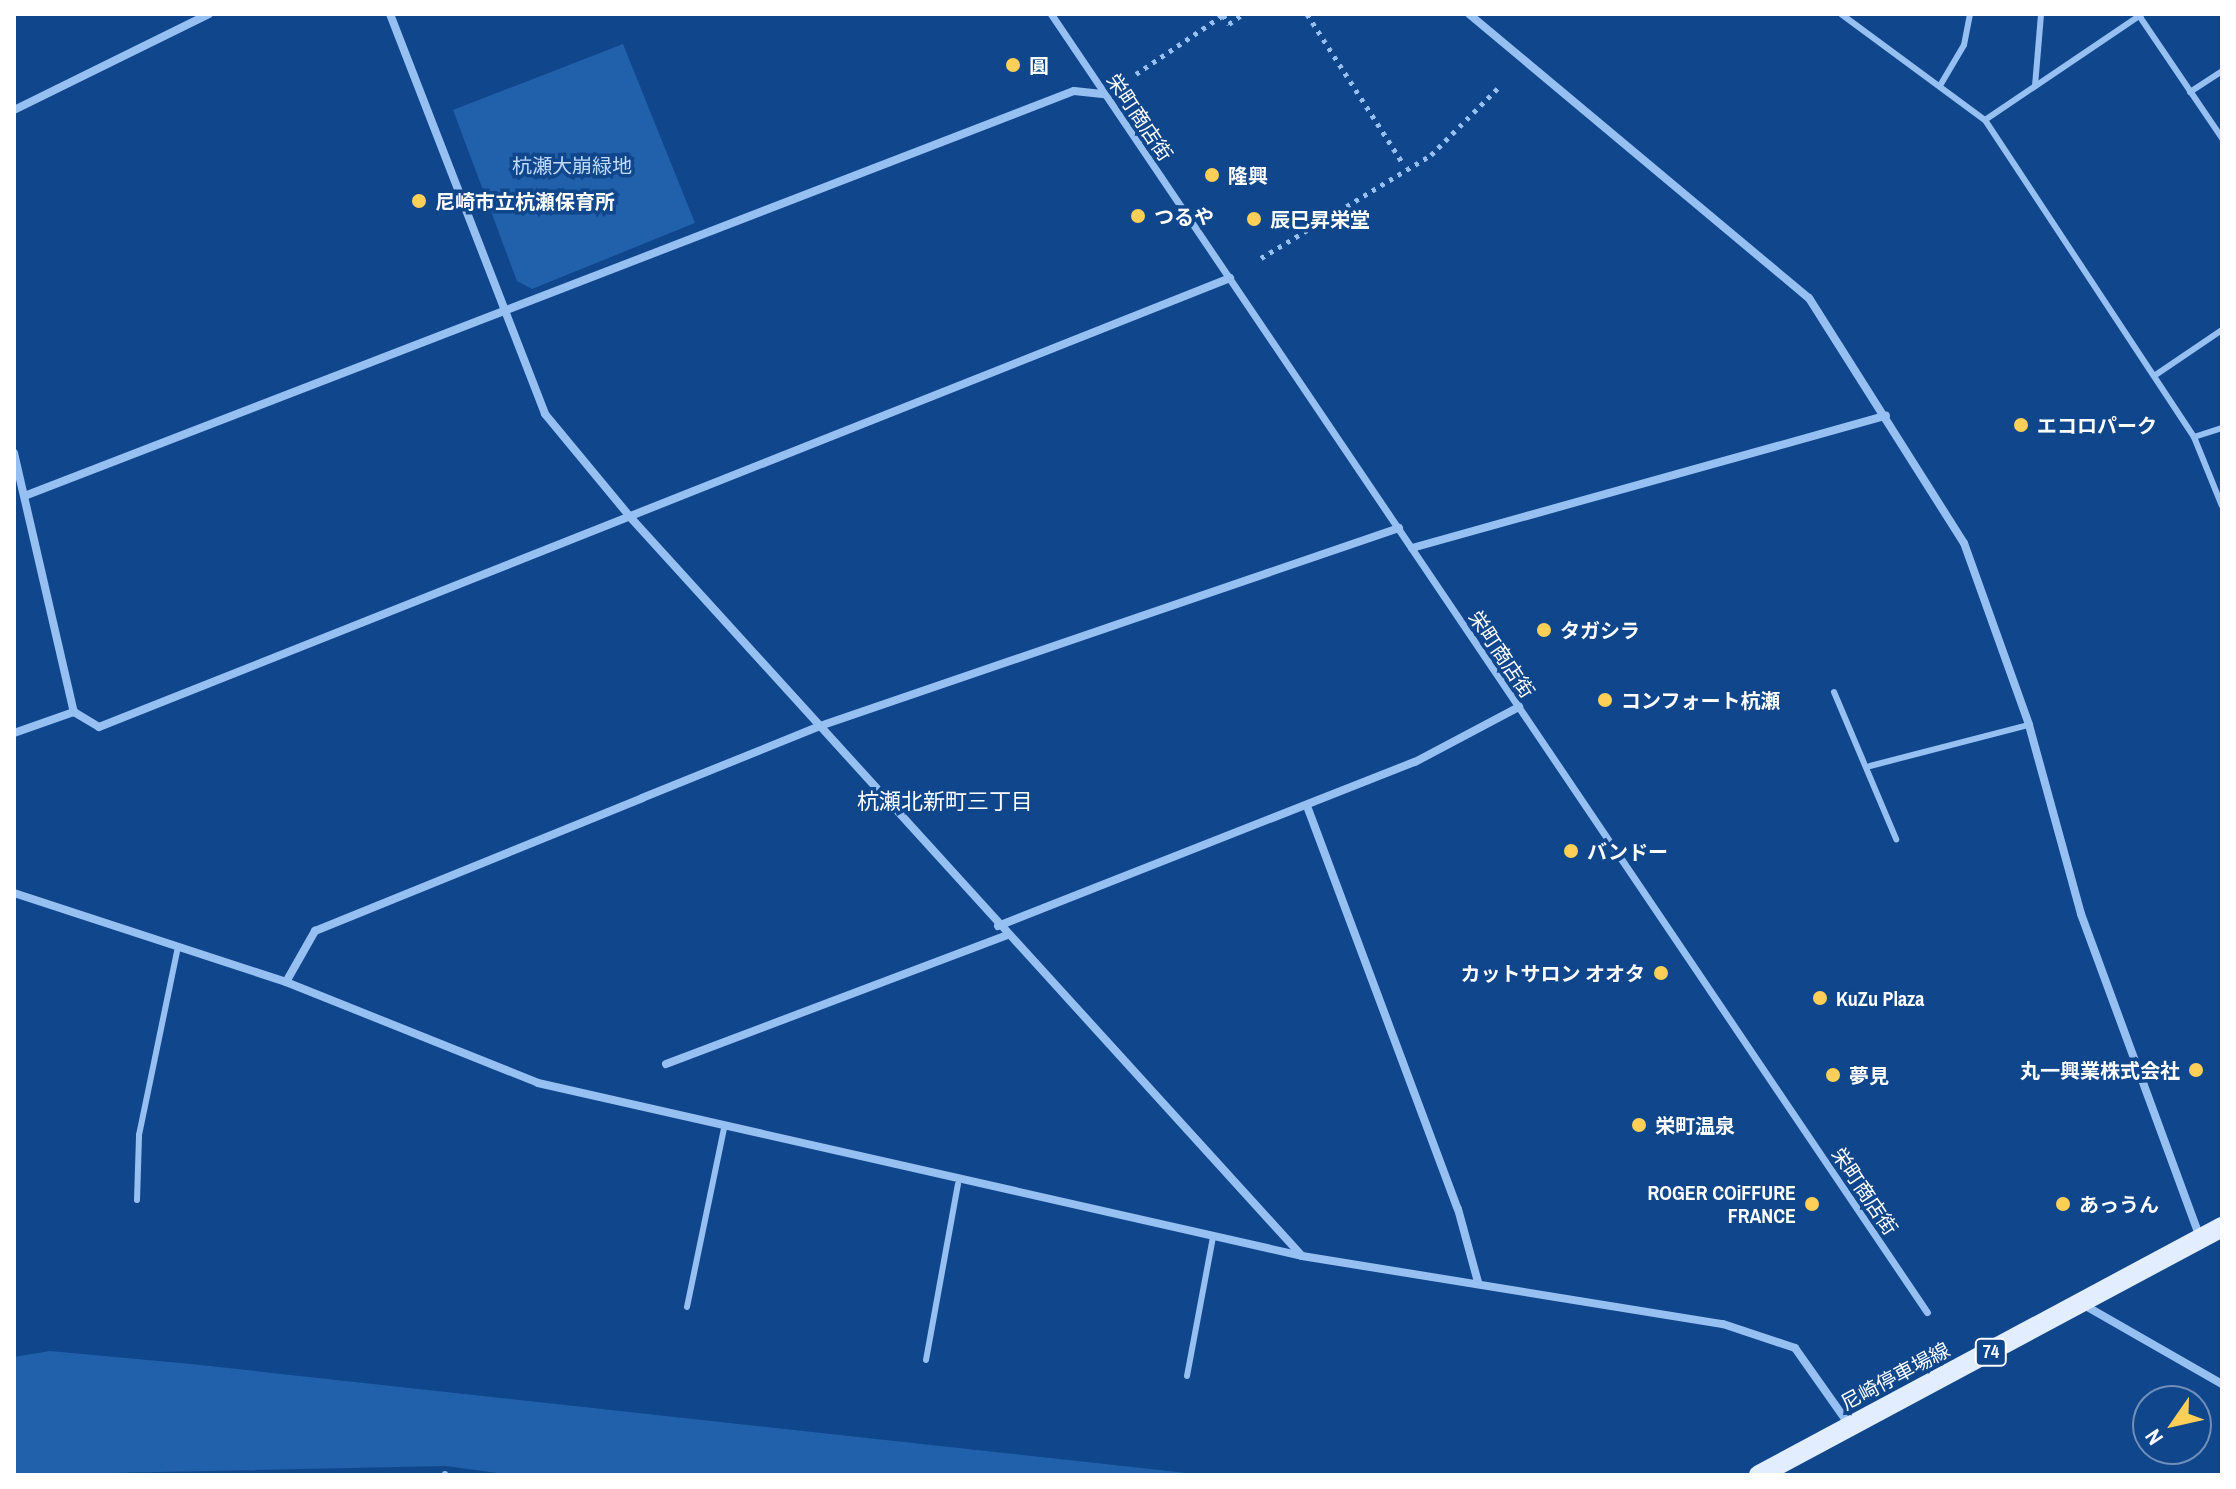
<!DOCTYPE html>
<html>
<head>
<meta charset="utf-8">
<style>
  body { margin:0 }
  #map { position:relative; width:2236px; height:1489px; overflow:hidden; background:#10468c; font-family:"Archivo Narrow","Noto Sans JP",sans-serif }
  div>[style] { position:absolute }
  .green>* { inset:0; background:#2160ab }
  .path>* { height:5px; margin-top:-2.5px; transform-origin:0; background:repeating-linear-gradient(90deg,#97c0f2 0 4px,transparent 0 10px) }
  .service>* { height:6px; margin:-3px; padding:0 3px; transform-origin:3px; border-radius:3px; background:#97c0f2 }
  .pedestrian>* { height:7px; margin:-3.5px; padding:0 3.5px; transform-origin:3.5px; border-radius:3.5px; background:#97c0f2 }
  .minor>* { height:8px; margin:-4px; padding:0 4px; transform-origin:4px; border-radius:4px; background:#97c0f2 }
  .primary>* { height:20px; margin:-10px; padding:0 10px; transform-origin:10px; border-radius:10px; background:#e2edff }
  .dots>* { width:22px; height:22px; translate:-50% -50%; box-sizing:border-box; border:4px solid #10468c; border-radius:50% }
  span { translate:-50% -50%; white-space:nowrap; text-align:center; line-height:1.15; -webkit-text-stroke:7px #10468c; paint-order:stroke }
  .shield-label span { padding:2px 6px; background:#10468c; border:2px solid; border-radius:6px; -webkit-text-stroke-width:0 }
  .shield-label { font-size:18px; color:#fff; font-weight:700 }
  .poi-label { font-size:20px; color:#fff; font-weight:700 }
  .left { translate:0 -50%; text-align:left }
  .right { translate:-100% -50%; text-align:right }
  .street-label { font-size:20px; color:#fff }
  .park-label { font-size:20px; color:#bedafd }
  .neighbourhood-label { font-size:22px; color:#fff }
  .frame { position:absolute; inset:0; border:16px solid #fff; pointer-events:none }
  .north { position:absolute; left:2132px; top:1385px; width:80px; height:80px; box-sizing:border-box; background:#10468c; border:2px solid #7090ba; border-radius:50%; rotate:236deg; font-size:22px; font-weight:700; line-height:32px; text-align:center; color:#fff }
  .north::after { content:''; display:block; margin:auto; width:28px; height:36px; background:#ffcf58; clip-path:polygon(50% 0,100% 100%,50% 72%,0 100%) }
</style>
</head>
<body>
<div id="map">
  <div class="green">
    <div style="clip-path:polygon(623px 44px,695px 223px,532px 289px,517px 281px,453px 110px)"></div>
    <div style="clip-path:polygon(50px 1351px,191px 1364px,1205px 1475px,511px 1475px,446px 1466px,14px 1475px,14px 1357px)"></div>
  </div>
  <div class="path">
    <div style="left:1307px;top:14px;width:179px;rotate:57.3deg"></div>
    <div style="left:1136px;top:74px;width:105px;rotate:-34.1deg"></div>
    <div style="left:1223px;top:15px;width:11px;rotate:56deg"></div>
    <div style="left:1229px;top:24px;width:17px;rotate:-36deg"></div>
    <div style="left:1261px;top:258px;width:199px;rotate:-31.2deg"></div>
    <div style="left:1431px;top:155px;width:95px;rotate:-45deg"></div>
  </div>
  <div class="service">
    <div style="left:1841px;top:14px;width:179px;rotate:36.4deg"></div>
    <div style="left:1985px;top:120px;width:380px;rotate:56.6deg"></div>
    <div style="left:2194px;top:437px;width:74px;rotate:67.9deg"></div>
    <div style="left:2138px;top:14px;width:150px;rotate:55.9deg"></div>
    <div style="left:1941px;top:84px;width:45px;rotate:-59.5deg"></div>
    <div style="left:1964px;top:45px;width:32px;rotate:-79deg"></div>
    <div style="left:2035px;top:86px;width:72px;rotate:-85.2deg"></div>
    <div style="left:2190px;top:92px;width:38px;rotate:-33deg"></div>
    <div style="left:1985px;top:120px;width:189px;rotate:-34deg"></div>
    <div style="left:2154px;top:376px;width:82px;rotate:-34.1deg"></div>
    <div style="left:2194px;top:437px;width:29px;rotate:-18deg"></div>
    <div style="left:1834px;top:692px;width:160px;rotate:67.1deg"></div>
    <div style="left:1870px;top:766px;width:164px;rotate:-14.5deg"></div>
    <div style="left:137px;top:1200px;width:65px;rotate:-88.2deg"></div>
    <div style="left:139px;top:1135px;width:193px;rotate:-78.3deg"></div>
    <div style="left:687px;top:1307px;width:182px;rotate:-78.3deg"></div>
    <div style="left:926px;top:1360px;width:179px;rotate:-79.7deg"></div>
    <div style="left:1187px;top:1376px;width:141px;rotate:-79.4deg"></div>
    <div style="left:445px;top:1475px;width:1px;rotate:-90deg"></div>
  </div>
  <div class="pedestrian">
    <div style="left:1051px;top:14px;width:1566px;rotate:55.99deg"></div>
  </div>
  <div class="minor">
    <div style="left:390px;top:14px;width:429px;rotate:68.8deg"></div>
    <div style="left:545px;top:414px;width:135px;rotate:50.4deg"></div>
    <div style="left:631px;top:518px;width:997px;rotate:47.72deg"></div>
    <div style="left:1469px;top:14px;width:443px;rotate:39.9deg"></div>
    <div style="left:1809px;top:298px;width:290px;rotate:57.7deg"></div>
    <div style="left:1964px;top:543px;width:193px;rotate:70.3deg"></div>
    <div style="left:2029px;top:725px;width:196px;rotate:74.6deg"></div>
    <div style="left:2081px;top:914px;width:345px;rotate:69.8deg"></div>
    <div style="left:14px;top:110px;width:217px;rotate:-26.2deg"></div>
    <div style="left:14px;top:453px;width:266px;rotate:77deg"></div>
    <div style="left:27px;top:495px;width:1122px;rotate:-21.1deg"></div>
    <div style="left:1074px;top:91px;width:31px;rotate:6deg"></div>
    <div style="left:1412px;top:548px;width:492px;rotate:-15.6deg"></div>
    <div style="left:14px;top:733px;width:64px;rotate:-19.3deg"></div>
    <div style="left:74px;top:712px;width:29px;rotate:31deg"></div>
    <div style="left:99px;top:727px;width:1217px;rotate:-21.65deg"></div>
    <div style="left:1307px;top:806px;width:430px;rotate:69.5deg"></div>
    <div style="left:1458px;top:1209px;width:76px;rotate:74.7deg"></div>
    <div style="left:14px;top:893px;width:286px;rotate:18.1deg"></div>
    <div style="left:286px;top:982px;width:271px;rotate:21.8deg"></div>
    <div style="left:538px;top:1083px;width:783px;rotate:12.76deg"></div>
    <div style="left:1302px;top:1256px;width:426px;rotate:9.2deg"></div>
    <div style="left:1723px;top:1324px;width:76px;rotate:18.4deg"></div>
    <div style="left:1795px;top:1348px;width:95px;rotate:54.8deg"></div>
    <div style="left:998px;top:926px;width:448px;rotate:-21.5deg"></div>
    <div style="left:1415px;top:762px;width:118px;rotate:-27.9deg"></div>
    <div style="left:286px;top:982px;width:59px;rotate:-60.4deg"></div>
    <div style="left:315px;top:931px;width:353px;rotate:-22.1deg"></div>
    <div style="left:642px;top:798px;width:192px;rotate:-22deg"></div>
    <div style="left:820px;top:726px;width:612px;rotate:-18.88deg"></div>
    <div style="left:666px;top:1064px;width:365px;rotate:-20.7deg"></div>
    <div style="left:2084px;top:1305px;width:159px;rotate:29.8deg"></div>
  </div>
  <div class="primary">
    <div style="left:1759px;top:1475px;width:525px;rotate:-28.18deg"></div>
  </div>
  <div class="dots">
    <div style="left:1013px;top:65px;background:#ffcf58"></div>
    <div style="left:1212px;top:175px;background:#ffcf58"></div>
    <div style="left:419px;top:201px;background:#ffcf58"></div>
    <div style="left:1138px;top:216px;background:#ffcf58"></div>
    <div style="left:1254px;top:219px;background:#ffcf58"></div>
    <div style="left:2021px;top:425px;background:#ffcf58"></div>
    <div style="left:1544px;top:630px;background:#ffcf58"></div>
    <div style="left:1605px;top:700px;background:#ffcf58"></div>
    <div style="left:1571px;top:851px;background:#ffcf58"></div>
    <div style="left:1661px;top:973px;background:#ffcf58"></div>
    <div style="left:1820px;top:998px;background:#ffcf58"></div>
    <div style="left:2196px;top:1070px;background:#ffcf58"></div>
    <div style="left:1833px;top:1075px;background:#ffcf58"></div>
    <div style="left:1639px;top:1125px;background:#ffcf58"></div>
    <div style="left:1812px;top:1204px;background:#ffcf58"></div>
    <div style="left:2063px;top:1204px;background:#ffcf58"></div>
  </div>
  <div class="shield-label">
    <span style="left:1991px;top:1352px">74</span>
  </div>
  <div class="poi-label">
    <span class="left" style="left:1029px;top:65px">圓</span>
    <span class="left" style="left:1228px;top:175px">隆興</span>
    <span class="left" style="left:435px;top:201px">尼崎市立杭瀬保育所</span>
    <span class="left" style="left:1154px;top:216px">つるや</span>
    <span class="left" style="left:1270px;top:219px">辰巳昇栄堂</span>
    <span class="left" style="left:2037px;top:425px">エコロパーク</span>
    <span class="left" style="left:1560px;top:630px">タガシラ</span>
    <span class="left" style="left:1621px;top:700px">コンフォート杭瀬</span>
    <span class="left" style="left:1587px;top:851px">バンドー</span>
    <span class="right" style="left:1645px;top:973px">カットサロン オオタ</span>
    <span class="left" style="left:1836px;top:998px">KuZu Plaza</span>
    <span class="right" style="left:2180px;top:1070px">丸一興業株式会社</span>
    <span class="left" style="left:1849px;top:1075px">夢見</span>
    <span class="left" style="left:1655px;top:1125px">栄町温泉</span>
    <span class="right" style="left:1796px;top:1204px">ROGER COiFFURE<br>FRANCE</span>
    <span class="left" style="left:2079px;top:1204px">あっうん</span>
  </div>
  <div class="street-label">
    <span style="left:1140px;top:117px;rotate:56deg">栄町商店街</span>
    <span style="left:1502px;top:654px;rotate:56deg">栄町商店街</span>
    <span style="left:1865px;top:1191px;rotate:56deg">栄町商店街</span>
    <span style="left:1895px;top:1376px;rotate:-28deg">尼崎停車場線</span>
  </div>
  <div class="park-label">
    <span style="left:572px;top:165px">杭瀬大崩緑地</span>
  </div>
  <div class="neighbourhood-label">
    <span style="left:945px;top:802px">杭瀬北新町三丁目</span>
  </div>
  <div class="frame"></div>
  <div class="north">N</div>
</div>
</body>
</html>
